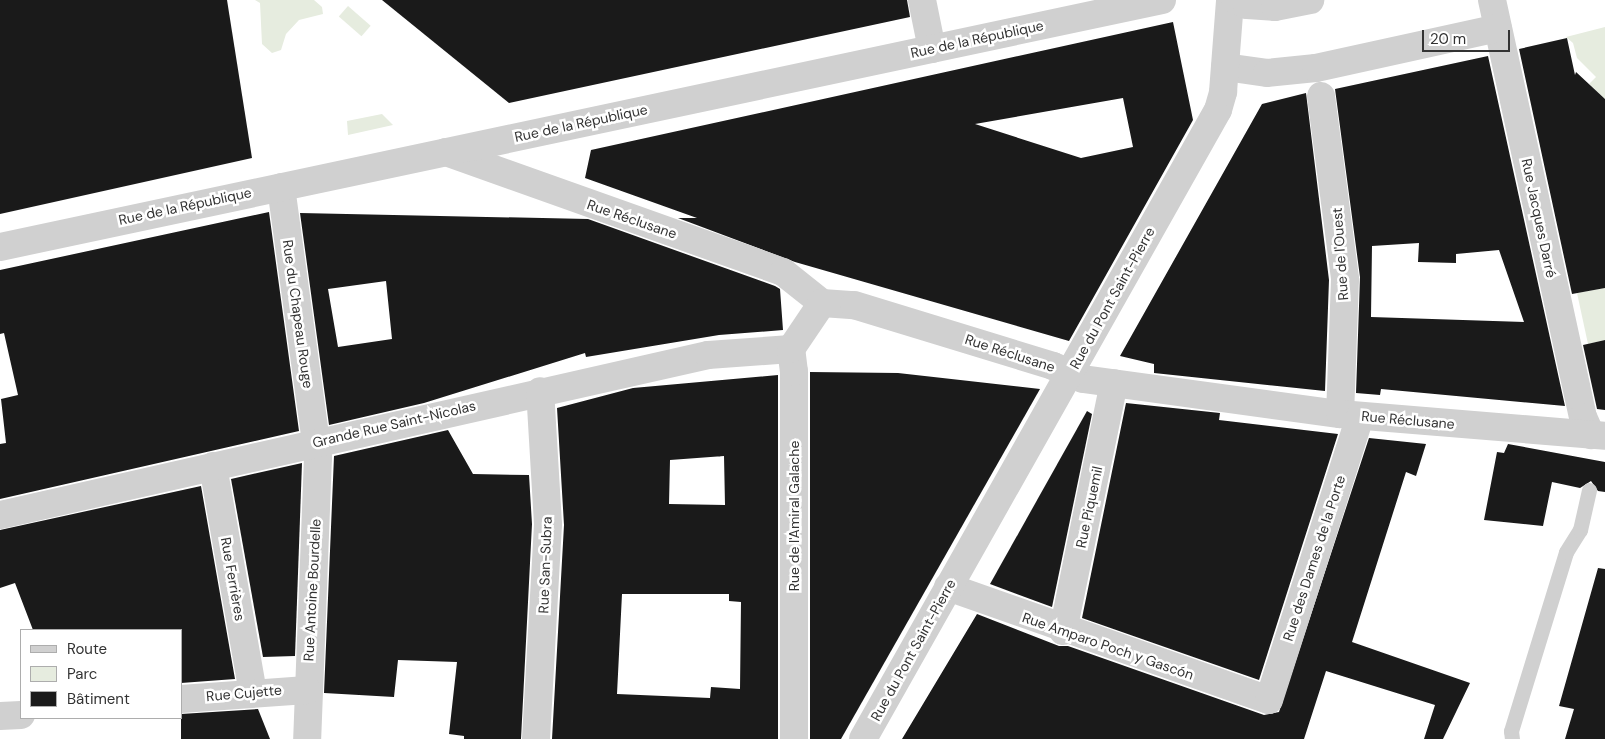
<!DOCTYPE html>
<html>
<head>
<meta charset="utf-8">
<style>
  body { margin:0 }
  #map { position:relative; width:1605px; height:739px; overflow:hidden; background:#fff; font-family:"DM Sans",sans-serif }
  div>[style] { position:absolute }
  .green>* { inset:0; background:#e6ecdf; transform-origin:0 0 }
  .building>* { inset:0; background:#1a1a1a }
  .service>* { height:15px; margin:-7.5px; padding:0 7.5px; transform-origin:7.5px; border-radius:7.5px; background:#d0d0d0 }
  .minor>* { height:28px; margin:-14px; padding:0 14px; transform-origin:14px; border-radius:14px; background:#d0d0d0 }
  .tertiary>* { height:28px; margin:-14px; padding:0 14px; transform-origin:14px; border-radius:14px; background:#d0d0d0 }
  span { translate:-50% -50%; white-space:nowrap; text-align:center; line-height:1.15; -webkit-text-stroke:5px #fff; paint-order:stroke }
  .street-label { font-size:14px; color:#333 }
  .legend { position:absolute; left:20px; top:629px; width:162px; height:90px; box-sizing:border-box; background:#fff; border:1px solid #adadad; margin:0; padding:6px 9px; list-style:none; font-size:15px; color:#333 }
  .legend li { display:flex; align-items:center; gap:10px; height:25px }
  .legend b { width:25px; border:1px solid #adadad }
  .scale { position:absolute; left:1422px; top:30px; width:88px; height:22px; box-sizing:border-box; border:2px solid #333; border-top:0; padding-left:6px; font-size:15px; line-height:18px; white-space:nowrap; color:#333; -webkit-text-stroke:4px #fff; paint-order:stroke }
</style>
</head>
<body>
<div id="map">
  <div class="green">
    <div style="clip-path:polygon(255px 0,314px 0,322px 7px,323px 14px,299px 20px,286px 34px,281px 50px,272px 53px,262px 44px,260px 3px)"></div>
    <div style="left:348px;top:6px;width:30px;height:14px;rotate:41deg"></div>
    <div style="clip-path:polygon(1605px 27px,1605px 99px,1589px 84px,1596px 77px,1577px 58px,1573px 43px,1566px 37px)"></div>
    <div style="clip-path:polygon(382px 114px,393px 125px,348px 135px,347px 121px)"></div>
    <div style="clip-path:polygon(1605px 288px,1605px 340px,1588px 344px,1577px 293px)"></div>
  </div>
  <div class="building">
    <div style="clip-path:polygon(0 0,227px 0,252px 158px,0 214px)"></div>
    <div style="clip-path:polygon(382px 0,907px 0,910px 17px,509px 103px)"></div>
    <div style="clip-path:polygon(evenodd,1173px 22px,1193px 120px,1069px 341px,795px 262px,678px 218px,697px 218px,585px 178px,591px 150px,1173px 22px,1123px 98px,1133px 147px,1081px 158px,975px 124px,1123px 98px)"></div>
    <div style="clip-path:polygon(1567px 38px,1575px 75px,1576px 72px,1605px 99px,1605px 288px,1572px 294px,1519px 49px)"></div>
    <div style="clip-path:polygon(evenodd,1488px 56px,1565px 406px,1381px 389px,1380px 395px,1356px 393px,1360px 277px,1335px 89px,1488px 56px,1419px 243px,1418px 262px,1456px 263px,1456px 254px,1499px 250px,1524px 322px,1371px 317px,1372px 246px,1419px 243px)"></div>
    <div style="clip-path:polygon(1306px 93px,1329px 280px,1325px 391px,1154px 373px,1154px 364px,1120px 356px,1262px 104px)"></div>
    <div style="clip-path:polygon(269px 212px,299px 431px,0 499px,0 444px,6px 443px,1px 399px,18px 395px,4px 333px,0 334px,0 270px)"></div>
    <div style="clip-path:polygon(evenodd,300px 213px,588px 219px,775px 286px,780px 289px,783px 330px,719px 335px,586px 357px,585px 353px,424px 403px,329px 425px,300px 213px,386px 281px,392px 339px,338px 347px,328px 289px,386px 281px)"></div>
    <div style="clip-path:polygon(1605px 340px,1605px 410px,1597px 409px,1583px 345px)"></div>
    <div style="clip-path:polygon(810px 372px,898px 373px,1040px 389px,841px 739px,810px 739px)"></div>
    <div style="clip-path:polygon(evenodd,778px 375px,778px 739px,552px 739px,564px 525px,557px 408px,633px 388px,778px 375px,724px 456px,725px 505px,669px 504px,670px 460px,724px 456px,778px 375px,622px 594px,729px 594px,729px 601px,741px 602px,740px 689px,711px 687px,710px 698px,617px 694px,622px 594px)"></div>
    <div style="clip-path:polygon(1126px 403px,1220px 413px,1219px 420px,1338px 434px,1259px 680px,1082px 618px)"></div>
    <div style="clip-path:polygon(1087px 411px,1092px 414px,1052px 607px,990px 584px)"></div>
    <div style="clip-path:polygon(448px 430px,473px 474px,529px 475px,532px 524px,521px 739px,464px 739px,464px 736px,449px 734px,457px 662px,398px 660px,394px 697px,324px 693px,334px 456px)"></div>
    <div style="clip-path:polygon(1369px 438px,1426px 444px,1416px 476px,1406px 472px,1352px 642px,1470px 683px,1443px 739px,1424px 739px,1435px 705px,1326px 671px,1304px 739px,902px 739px,977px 614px,1059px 646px,1068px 646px,1264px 715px,1279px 712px)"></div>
    <div style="clip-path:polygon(1508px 444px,1605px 462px,1605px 492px,1598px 491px,1591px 481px,1580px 488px,1552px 482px,1543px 526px,1484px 520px,1497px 452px,1504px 453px)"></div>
    <div style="clip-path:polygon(302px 463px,295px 656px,263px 657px,231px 479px)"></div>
    <div style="clip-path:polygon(201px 486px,235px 679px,181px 683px,181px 630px,33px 630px,15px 583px,0 588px,0 530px)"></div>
    <div style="clip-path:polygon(1598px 568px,1605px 569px,1605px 739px,1565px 739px,1574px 709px,1559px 706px)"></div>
    <div style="clip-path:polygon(258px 709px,270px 739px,181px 739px,181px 714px)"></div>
  </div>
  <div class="service">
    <div style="left:1512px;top:739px;width:8px;rotate:-97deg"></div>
    <div style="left:1511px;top:731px;width:187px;rotate:-72.9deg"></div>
    <div style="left:1566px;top:552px;width:26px;rotate:-58deg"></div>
    <div style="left:1580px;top:530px;width:41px;rotate:-77.3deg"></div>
  </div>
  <div class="minor">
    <div style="left:922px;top:0;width:50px;rotate:78.5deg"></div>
    <div style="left:1492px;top:0;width:427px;rotate:77.7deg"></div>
    <div style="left:1583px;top:417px;width:20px;rotate:66deg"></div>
    <div style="left:1225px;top:67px;width:42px;rotate:8.1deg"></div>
    <div style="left:1267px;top:73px;width:49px;rotate:-5.8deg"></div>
    <div style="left:1316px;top:68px;width:186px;rotate:-12.4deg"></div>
    <div style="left:1321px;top:96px;width:185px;rotate:82.5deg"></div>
    <div style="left:1345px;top:279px;width:135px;rotate:92.1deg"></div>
    <div style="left:446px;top:152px;width:358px;rotate:19.6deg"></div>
    <div style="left:783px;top:272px;width:50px;rotate:38.5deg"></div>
    <div style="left:822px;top:303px;width:32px;rotate:4deg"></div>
    <div style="left:854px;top:305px;width:208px;rotate:17deg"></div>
    <div style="left:1053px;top:366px;width:33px;rotate:23deg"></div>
    <div style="left:1083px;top:379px;width:259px;rotate:7.8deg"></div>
    <div style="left:1340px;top:414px;width:266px;rotate:4.7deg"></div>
    <div style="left:281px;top:187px;width:273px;rotate:82.2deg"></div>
    <div style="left:318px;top:457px;width:282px;rotate:92.2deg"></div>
    <div style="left:213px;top:466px;width:230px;rotate:80deg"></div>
    <div style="left:0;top:515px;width:726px;rotate:-12.73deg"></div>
    <div style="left:708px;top:355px;width:83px;rotate:-4.1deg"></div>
    <div style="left:948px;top:587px;width:340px;rotate:19.4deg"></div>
    <div style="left:1269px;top:700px;width:298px;rotate:-72.2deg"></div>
    <div style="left:1063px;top:631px;width:253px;rotate:-78.4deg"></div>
    <div style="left:181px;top:699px;width:126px;rotate:-4.1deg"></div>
    <div style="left:0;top:716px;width:21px;rotate:-3deg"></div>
    <div style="left:536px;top:739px;width:215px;rotate:-86.8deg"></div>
    <div style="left:548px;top:524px;width:133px;rotate:-93.4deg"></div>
    <div style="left:794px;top:739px;width:367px;rotate:-90deg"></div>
    <div style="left:794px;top:372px;width:23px;rotate:-97deg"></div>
    <div style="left:791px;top:349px;width:55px;rotate:-56deg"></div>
    <div style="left:863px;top:739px;width:722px;rotate:-60.56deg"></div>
    <div style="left:1218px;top:110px;width:19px;rotate:-74deg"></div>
    <div style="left:1223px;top:92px;width:92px;rotate:-85.6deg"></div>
  </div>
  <div class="tertiary">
    <div style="left:1235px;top:0;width:13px;rotate:23deg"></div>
    <div style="left:1247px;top:5px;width:28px;rotate:4deg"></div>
    <div style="left:1275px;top:7px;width:36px;rotate:-11deg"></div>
    <div style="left:0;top:247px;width:1188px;rotate:-12deg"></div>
  </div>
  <div class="street-label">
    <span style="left:977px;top:39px;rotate:-12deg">Rue de la République</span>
    <span style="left:581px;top:123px;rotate:-12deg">Rue de la République</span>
    <span style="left:185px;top:206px;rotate:-12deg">Rue de la République</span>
    <span style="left:1539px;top:218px;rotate:78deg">Rue Jacques Darré</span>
    <span style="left:632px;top:219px;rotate:19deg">Rue Réclusane</span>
    <span style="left:1340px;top:254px;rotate:-94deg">Rue de l'Ouest</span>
    <span style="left:1112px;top:298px;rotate:-61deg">Rue du Pont Saint-Pierre</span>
    <span style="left:298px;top:314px;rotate:82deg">Rue du Chapeau Rouge</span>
    <span style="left:1010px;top:353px;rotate:18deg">Rue Réclusane</span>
    <span style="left:1408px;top:420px;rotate:5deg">Rue Réclusane</span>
    <span style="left:394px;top:424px;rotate:-13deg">Grande Rue Saint-Nicolas</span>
    <span style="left:1089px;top:507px;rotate:-78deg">Rue Piquemil</span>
    <span style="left:794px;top:516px;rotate:-90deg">Rue de l'Amiral Galache</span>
    <span style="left:1314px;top:558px;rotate:-72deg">Rue des Dames de la Porte</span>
    <span style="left:545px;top:565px;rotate:-88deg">Rue San-Subra</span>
    <span style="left:233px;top:579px;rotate:80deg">Rue Ferrières</span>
    <span style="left:312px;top:590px;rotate:-87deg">Rue Antoine Bourdelle</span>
    <span style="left:1108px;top:646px;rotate:19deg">Rue Amparo Poch y Gascón</span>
    <span style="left:913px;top:650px;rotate:-61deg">Rue du Pont Saint-Pierre</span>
    <span style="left:244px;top:693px;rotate:-5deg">Rue Cujette</span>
  </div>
  <ul class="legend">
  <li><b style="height:6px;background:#d0d0d0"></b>Route</li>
  <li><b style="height:14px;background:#e6ecdf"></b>Parc</li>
  <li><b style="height:14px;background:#1a1a1a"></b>Bâtiment</li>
  </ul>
  <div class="scale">20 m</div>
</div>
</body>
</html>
